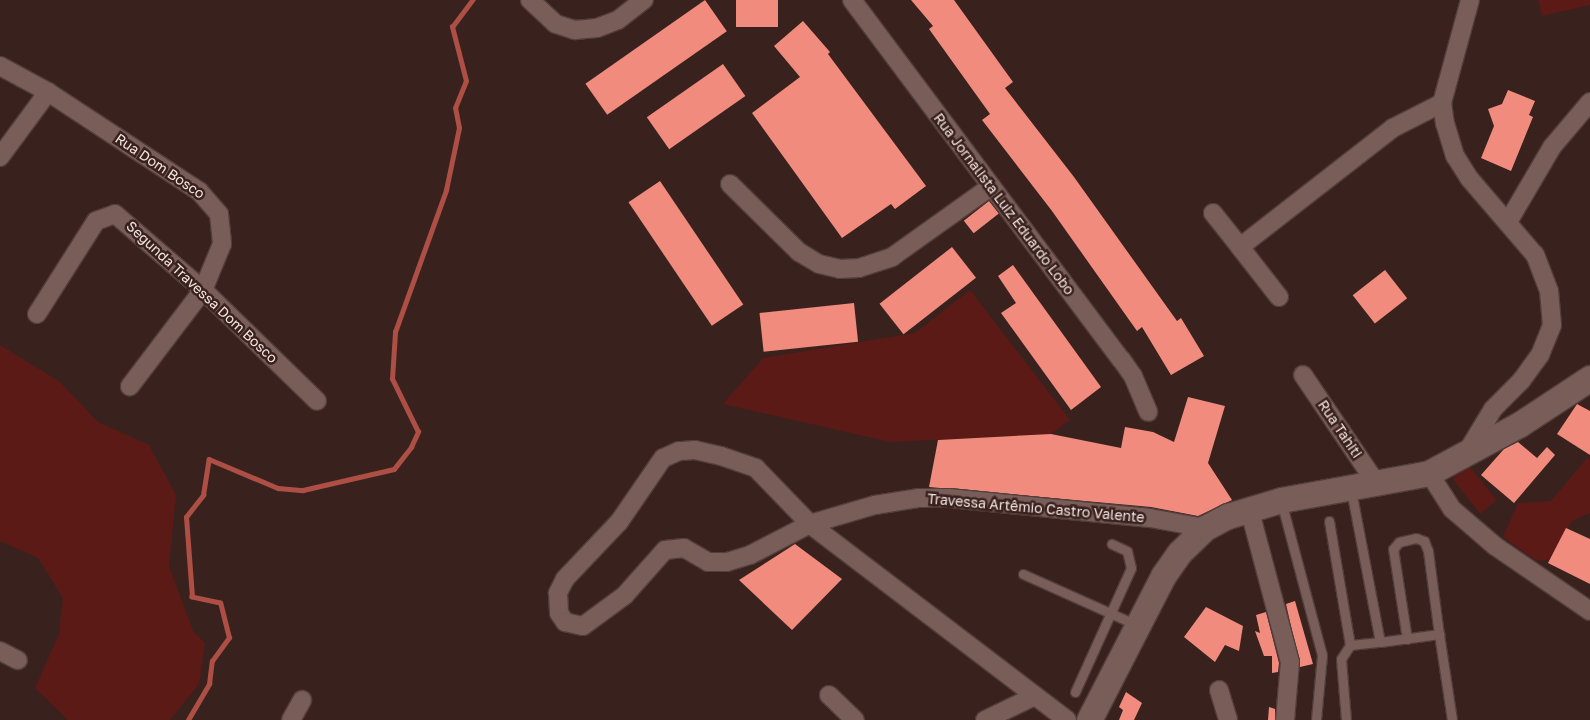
<!DOCTYPE html>
<html>
<head>
<meta charset="utf-8">
<style>
  body { margin:0 }
  #map { position:relative; width:1590px; height:720px; overflow:hidden; background:#39221e; font-family:"Golos Text",sans-serif }
  div>[style] { position:absolute }
  .green>* { inset:0; background:#5b1a15; transform-origin:0 0 }
  .stream>* { height:4.5px; margin:-2.25px; padding:0 2.25px; transform-origin:2.25px; border-radius:2.25px; background:#ad4f44 }
  .building>* { inset:0; background:#f08b7d; transform-origin:0 0 }
  .roads { filter:drop-shadow(1px 0 #523e3c) drop-shadow(-1px 0 #523e3c) drop-shadow(0 1px #523e3c) drop-shadow(0 -1px #523e3c) }
  .service>* { height:9px; margin:-4.5px; padding:0 4.5px; transform-origin:4.5px; border-radius:4.5px; background:#795d59 }
  .minor>* { height:18px; margin:-9px; padding:0 9px; transform-origin:9px; border-radius:9px; background:#795d59 }
  .secondary>* { height:25px; margin:-12.5px; padding:0 12.5px; transform-origin:12.5px; border-radius:12.5px; background:#795d59 }
  span { translate:-50% -50%; white-space:nowrap; text-align:center; line-height:1.15; -webkit-text-stroke:5px #39221e; paint-order:stroke }
  .street-label { font-size:14px; color:#f4e3e1 }
</style>
</head>
<body>
<div id="map">
  <div class="green">
    <div style="clip-path:polygon(1538px 0,1590px 0,1590px 5px,1542px 16px)"></div>
    <div style="clip-path:polygon(970px 290px,1070px 420px,1051px 434px,890px 442px,723px 404px,763px 358px,915px 333px)"></div>
    <div style="clip-path:polygon(0 345px,60px 382px,98px 422px,149px 445px,176px 495px,169px 566px,193px 631px,205px 643px,199px 684px,170px 720px,68px 720px,35px 688px,59px 634px,63px 598px,38px 558px,0 541px)"></div>
    <div style="clip-path:polygon(1587px 458px,1590px 460px,1590px 513px,1572px 521px,1549px 560px,1537px 561px,1503px 537px,1518px 503px,1551px 501px)"></div>
    <div style="left:1469px;top:466px;width:44px;height:21px;rotate:51deg"></div>
  </div>
  <div class="stream">
    <div style="left:188px;top:720px;width:42px;rotate:-59.7deg"></div>
    <div style="left:209px;top:684px;width:23px;rotate:-83deg"></div>
    <div style="left:212px;top:661px;width:29px;rotate:-54deg"></div>
    <div style="left:229px;top:638px;width:36px;rotate:-104deg"></div>
    <div style="left:220px;top:603px;width:29px;rotate:-168deg"></div>
    <div style="left:192px;top:597px;width:80px;rotate:-94.3deg"></div>
    <div style="left:186px;top:517px;width:28px;rotate:-52deg"></div>
    <div style="left:203px;top:495px;width:36px;rotate:-81deg"></div>
    <div style="left:209px;top:459px;width:75px;rotate:22.8deg"></div>
    <div style="left:278px;top:488px;width:25px;rotate:5deg"></div>
    <div style="left:303px;top:490px;width:93px;rotate:-13deg"></div>
    <div style="left:394px;top:469px;width:28px;rotate:-52deg"></div>
    <div style="left:411px;top:447px;width:17px;rotate:-65deg"></div>
    <div style="left:418px;top:432px;width:59px;rotate:-116.1deg"></div>
    <div style="left:392px;top:379px;width:47px;rotate:-86.3deg"></div>
    <div style="left:395px;top:332px;width:151px;rotate:-70.2deg"></div>
    <div style="left:446px;top:190px;width:63px;rotate:-78.2deg"></div>
    <div style="left:459px;top:128px;width:20px;rotate:-101deg"></div>
    <div style="left:455px;top:108px;width:29px;rotate:-68deg"></div>
    <div style="left:466px;top:81px;width:56px;rotate:-104.5deg"></div>
    <div style="left:452px;top:27px;width:34px;rotate:-53deg"></div>
  </div>
  <div class="building">
    <div style="left:705px;top:0;width:38px;height:146px;rotate:55deg"></div>
    <div style="left:736px;top:0;width:42px;height:27px"></div>
    <div style="clip-path:polygon(911px 0,954px 0,1013px 82px,1005px 88px,1074px 177px,1177px 321px,1181px 318px,1204px 356px,1171px 375px,1142px 327px,1137px 331px,1052px 211px,982px 120px,990px 114px,929px 29px,933px 26px)"></div>
    <div style="clip-path:polygon(803px 21px,830px 52px,828px 54px,926px 186px,895px 209px,891px 204px,842px 238px,752px 113px,800px 77px,774px 46px)"></div>
    <div style="left:723px;top:64px;width:39px;height:93px;rotate:55deg"></div>
    <div style="clip-path:polygon(1508px 90px,1535px 101px,1529px 115px,1533px 117px,1511px 171px,1481px 158px,1494px 126px,1488px 109px,1502px 104px)"></div>
    <div style="left:660px;top:181px;width:149px;height:38px;rotate:56deg"></div>
    <div style="left:989px;top:201px;width:16px;height:32px;rotate:52deg"></div>
    <div style="left:952px;top:247px;width:39px;height:92px;rotate:52deg"></div>
    <div style="clip-path:polygon(1013px 265px,1101px 387px,1071px 410px,1001px 313px,1016px 303px,998px 276px)"></div>
    <div style="left:1385px;top:270px;width:36px;height:41px;rotate:52deg"></div>
    <div style="left:854px;top:303px;width:39px;height:95px;rotate:84deg"></div>
    <div style="clip-path:polygon(1188px 397px,1225px 406px,1208px 463px,1232px 500px,1198px 516px,1151px 507px,929px 487px,938px 440px,1051px 434px,1121px 448px,1125px 427px,1153px 432px,1174px 442px)"></div>
    <div style="clip-path:polygon(1577px 404px,1590px 411px,1590px 455px,1557px 434px)"></div>
    <div style="clip-path:polygon(1518px 442px,1537px 458px,1547px 447px,1555px 455px,1514px 503px,1481px 475px,1504px 449px)"></div>
    <div style="clip-path:polygon(1566px 528px,1590px 539px,1590px 584px,1548px 563px)"></div>
    <div style="clip-path:polygon(795px 544px,842px 579px,792px 630px,739px 580px)"></div>
    <div style="clip-path:polygon(1295px 601px,1313px 664px,1300px 667px,1286px 604px)"></div>
    <div style="clip-path:polygon(1206px 607px,1243px 626px,1239px 651px,1225px 645px,1215px 662px,1184px 637px)"></div>
    <div style="clip-path:polygon(1266px 612px,1279px 663px,1278px 672px,1272px 673px,1272px 656px,1264px 656px,1255px 631px,1260px 633px,1256px 615px)"></div>
    <div style="clip-path:polygon(1126px 692px,1142px 703px,1134px 720px,1119px 720px,1123px 710px,1119px 707px)"></div>
    <div style="clip-path:polygon(1269px 707px,1275px 709px,1275px 720px,1268px 720px)"></div>
  </div>
  <div class="roads">
    <div class="service">
      <div style="left:1281px;top:501px;width:159px;rotate:75.1deg"></div>
      <div style="left:1322px;top:655px;width:65px;rotate:95.3deg"></div>
      <div style="left:1329px;top:521px;width:126px;rotate:80.4deg"></div>
      <div style="left:1023px;top:574px;width:125px;rotate:24.1deg"></div>
      <div style="left:1407px;top:639px;width:91px;rotate:-98.8deg"></div>
      <div style="left:1393px;top:549px;width:9px;rotate:-49deg"></div>
      <div style="left:1399px;top:542px;width:17px;rotate:-13deg"></div>
      <div style="left:1416px;top:538px;width:9px;rotate:21deg"></div>
      <div style="left:1424px;top:541px;width:11px;rotate:68deg"></div>
      <div style="left:1428px;top:551px;width:84px;rotate:82.5deg"></div>
      <div style="left:1380px;top:642px;width:60px;rotate:-7.7deg"></div>
      <div style="left:1439px;top:634px;width:87px;rotate:81.4deg"></div>
      <div style="left:1075px;top:692px;width:136px;rotate:-65.7deg"></div>
      <div style="left:1131px;top:568px;width:17px;rotate:-103deg"></div>
      <div style="left:1127px;top:551px;width:17px;rotate:-155deg"></div>
      <div style="left:1346px;top:720px;width:61px;rotate:-94.7deg"></div>
      <div style="left:1341px;top:659px;width:17px;rotate:-57deg"></div>
      <div style="left:1350px;top:645px;width:30px;rotate:-6deg"></div>
      <div style="left:1380px;top:642px;width:155px;rotate:-100.8deg"></div>
    </div>
    <div class="minor">
      <div style="left:530px;top:0;width:35px;rotate:43deg"></div>
      <div style="left:556px;top:24px;width:20px;rotate:18deg"></div>
      <div style="left:575px;top:30px;width:22px;rotate:-5deg"></div>
      <div style="left:597px;top:28px;width:22px;rotate:-21deg"></div>
      <div style="left:618px;top:20px;width:33px;rotate:-38deg"></div>
      <div style="left:852px;top:0;width:449px;rotate:53.2deg"></div>
      <div style="left:1121px;top:359px;width:21px;rotate:55deg"></div>
      <div style="left:1133px;top:376px;width:39px;rotate:67deg"></div>
      <div style="left:0;top:66px;width:55px;rotate:28.4deg"></div>
      <div style="left:48px;top:92px;width:181px;rotate:33.3deg"></div>
      <div style="left:199px;top:191px;width:30px;rotate:49deg"></div>
      <div style="left:219px;top:214px;width:30px;rotate:84deg"></div>
      <div style="left:222px;top:244px;width:50px;rotate:112.4deg"></div>
      <div style="left:203px;top:290px;width:121px;rotate:127.2deg"></div>
      <div style="left:0;top:157px;width:81px;rotate:-53.6deg"></div>
      <div style="left:730px;top:184px;width:97px;rotate:44.6deg"></div>
      <div style="left:799px;top:252px;width:23px;rotate:31deg"></div>
      <div style="left:819px;top:264px;width:22px;rotate:13deg"></div>
      <div style="left:840px;top:269px;width:19px;rotate:-3deg"></div>
      <div style="left:859px;top:268px;width:35px;rotate:-18deg"></div>
      <div style="left:892px;top:257px;width:120px;rotate:-35.5deg"></div>
      <div style="left:1213px;top:213px;width:43px;rotate:51.5deg"></div>
      <div style="left:1508px;top:222px;width:87px;rotate:-59.6deg"></div>
      <div style="left:1552px;top:147px;width:59px;rotate:-49.8deg"></div>
      <div style="left:1279px;top:297px;width:63px;rotate:-128deg"></div>
      <div style="left:1240px;top:247px;width:194px;rotate:-37.9deg"></div>
      <div style="left:1393px;top:128px;width:55px;rotate:-27deg"></div>
      <div style="left:37px;top:314px;width:110px;rotate:-57.6deg"></div>
      <div style="left:96px;top:221px;width:20px;rotate:-20deg"></div>
      <div style="left:115px;top:214px;width:116px;rotate:40.8deg"></div>
      <div style="left:203px;top:290px;width:159px;rotate:44.2deg"></div>
      <div style="left:1303px;top:375px;width:130px;rotate:55.9deg"></div>
      <div style="left:1467px;top:452px;width:50px;rotate:-58.8deg"></div>
      <div style="left:1493px;top:409px;width:40px;rotate:-45deg"></div>
      <div style="left:1521px;top:381px;width:32px;rotate:-54deg"></div>
      <div style="left:1540px;top:355px;width:32px;rotate:-68deg"></div>
      <div style="left:1552px;top:325px;width:34px;rotate:-95deg"></div>
      <div style="left:1549px;top:291px;width:39px;rotate:-111deg"></div>
      <div style="left:1535px;top:255px;width:101px;rotate:-130.6deg"></div>
      <div style="left:1469px;top:178px;width:26px;rotate:-122deg"></div>
      <div style="left:1455px;top:156px;width:34px;rotate:-107deg"></div>
      <div style="left:1445px;top:124px;width:21px;rotate:-98deg"></div>
      <div style="left:1442px;top:103px;width:107px;rotate:-74.8deg"></div>
      <div style="left:1429px;top:473px;width:43px;rotate:57.4deg"></div>
      <div style="left:1452px;top:509px;width:57px;rotate:40.7deg"></div>
      <div style="left:1495px;top:546px;width:115px;rotate:34.4deg"></div>
      <div style="left:1249px;top:508px;width:159px;rotate:75.1deg"></div>
      <div style="left:1290px;top:662px;width:58px;rotate:94.9deg"></div>
      <div style="left:0;top:651px;width:20px;rotate:27deg"></div>
      <div style="left:1219px;top:690px;width:31px;rotate:73deg"></div>
      <div style="left:829px;top:695px;width:36px;rotate:44deg"></div>
      <div style="left:291px;top:720px;width:23px;rotate:-61deg"></div>
      <div style="left:985px;top:720px;width:55px;rotate:-25.6deg"></div>
      <div style="left:1067px;top:720px;width:323px;rotate:-142.7deg"></div>
      <div style="left:810px;top:524px;width:78px;rotate:-134deg"></div>
      <div style="left:756px;top:468px;width:37px;rotate:-161deg"></div>
      <div style="left:721px;top:456px;width:27px;rotate:-167deg"></div>
      <div style="left:695px;top:450px;width:16px;rotate:176deg"></div>
      <div style="left:679px;top:451px;width:17px;rotate:156deg"></div>
      <div style="left:663px;top:458px;width:78px;rotate:124.5deg"></div>
      <div style="left:619px;top:522px;width:79px;rotate:133.5deg"></div>
      <div style="left:565px;top:579px;width:16px;rotate:117deg"></div>
      <div style="left:558px;top:593px;width:20px;rotate:87deg"></div>
      <div style="left:559px;top:613px;width:11px;rotate:56deg"></div>
      <div style="left:565px;top:622px;width:18px;rotate:13deg"></div>
      <div style="left:583px;top:626px;width:52px;rotate:-36.4deg"></div>
      <div style="left:625px;top:595px;width:60px;rotate:-48.4deg"></div>
      <div style="left:665px;top:550px;width:19px;rotate:-6deg"></div>
      <div style="left:684px;top:548px;width:28px;rotate:30deg"></div>
      <div style="left:708px;top:562px;width:19px"></div>
      <div style="left:727px;top:562px;width:24px;rotate:-17deg"></div>
      <div style="left:750px;top:555px;width:68px;rotate:-27.3deg"></div>
      <div style="left:810px;top:524px;width:68px;rotate:-16.3deg"></div>
      <div style="left:875px;top:505px;width:45px;rotate:-9deg"></div>
      <div style="left:919px;top:498px;width:30px"></div>
      <div style="left:949px;top:498px;width:202px;rotate:5.7deg"></div>
      <div style="left:1150px;top:518px;width:56px;rotate:10.3deg"></div>
    </div>
    <div class="secondary">
      <div style="left:1089px;top:720px;width:162px;rotate:-62.8deg"></div>
      <div style="left:1163px;top:576px;width:29px;rotate:-55deg"></div>
      <div style="left:1180px;top:552px;width:35px;rotate:-44deg"></div>
      <div style="left:1205px;top:528px;width:26px;rotate:-28deg"></div>
      <div style="left:1228px;top:516px;width:55px;rotate:-16.8deg"></div>
      <div style="left:1281px;top:500px;width:150px;rotate:-10.3deg"></div>
      <div style="left:1429px;top:473px;width:103px;rotate:-28.3deg"></div>
      <div style="left:1520px;top:424px;width:84px;rotate:-33.3deg"></div>
    </div>
  </div>
  <div class="street-label">
    <span style="left:160px;top:166px;rotate:34deg">Rua Dom Bosco</span>
    <span style="left:1004px;top:204px;rotate:53deg">Rua Jornalista Luiz Eduardo Lobo</span>
    <span style="left:202px;top:292px;rotate:43deg">Segunda Travessa Dom Bosco</span>
    <span style="left:1340px;top:429px;rotate:56deg">Rua Tahiti</span>
    <span style="left:1036px;top:508px;rotate:5deg">Travessa Artêmio Castro Valente</span>
  </div>
</div>
</body>
</html>
